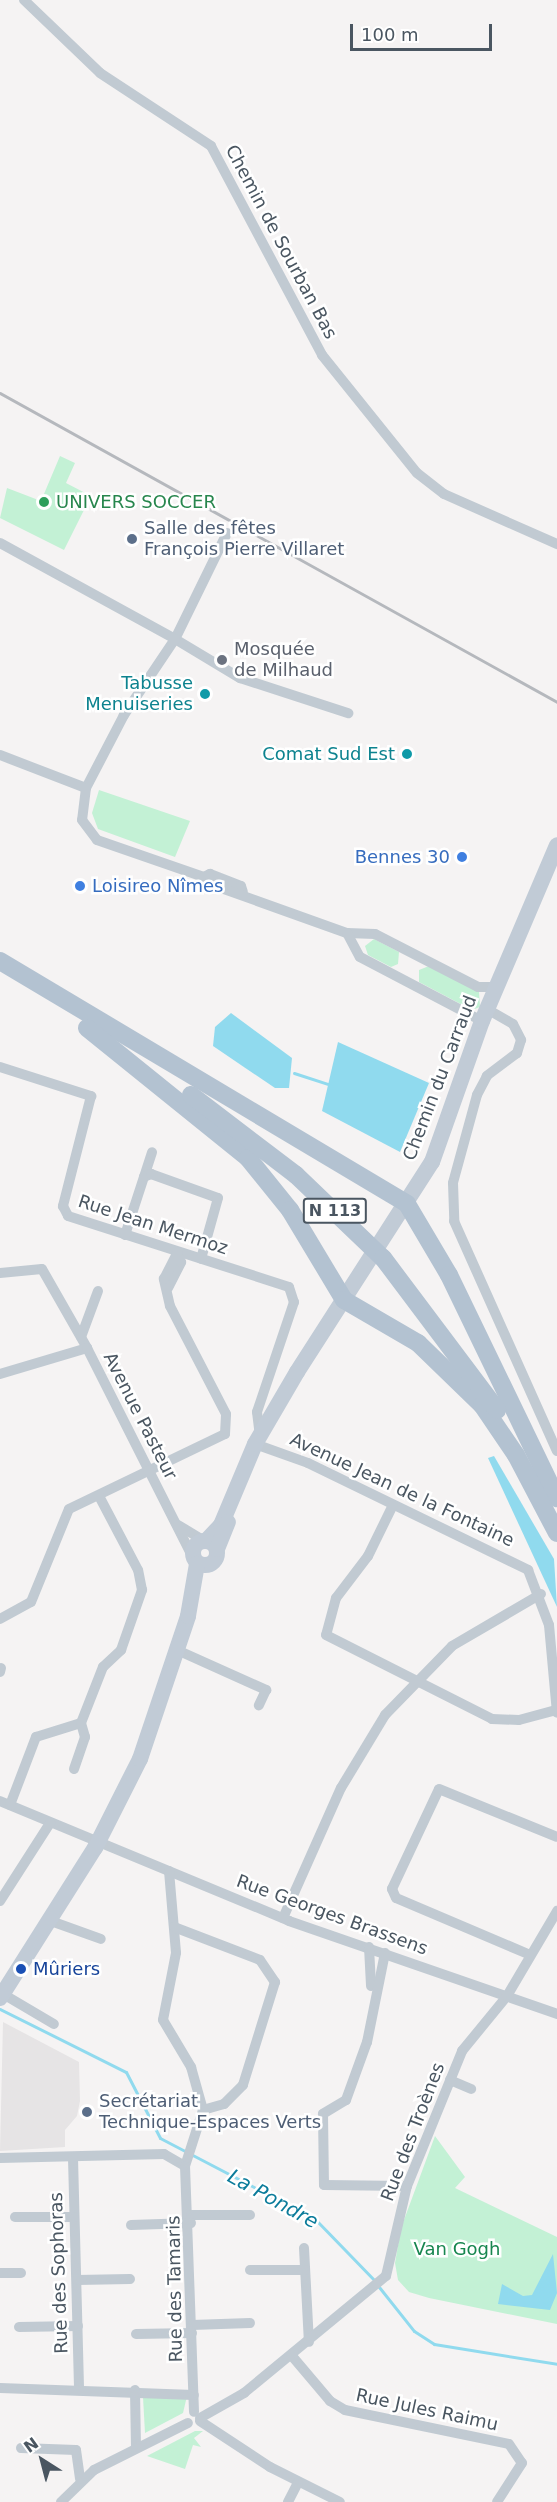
<!DOCTYPE html>
<html>
<head>
<meta charset="utf-8">
<style>
  body { margin:0 }
  #map { position:relative; width:557px; height:2502px; overflow:hidden; background:#f5f3f3; font-family:"DejaVu Sans",sans-serif }
  div>[style] { position:absolute }
  .education>* { inset:0; background:#e6e4e5 }
  .green>* { inset:0; background:#c3f1d5 }
  .water>* { inset:0; background:#90daee }
  .stream>* { height:3px; margin:-1.5px; padding:0 1.5px; transform-origin:1.5px; border-radius:1.5px; background:#90daee }
  .street>* { height:10px; margin:-5px; padding:0 5px; transform-origin:5px; border-radius:5px; background:#c1cad2 }
  .secondary>* { height:16px; margin:-8px; padding:0 8px; transform-origin:8px; border-radius:8px; background:#c1cbd6 }
  .secondary>.ring { margin:-8px; padding:0; box-sizing:content-box; background:none; border:16px solid #c1cbd6; border-radius:50% }
  .primary>* { height:18px; margin:-9px; padding:0 9px; transform-origin:9px; border-radius:9px; background:#b3c2d1 }
  .rail>* { height:3px; margin:-1.5px; padding:0 1.5px; transform-origin:1.5px; border-radius:1.5px; background:#b5b8bd }
  .dots>* { width:16px; height:16px; translate:-50% -50%; box-sizing:border-box; border:3px solid #fff; border-radius:50% }
  span { translate:-50% -50%; white-space:nowrap; text-align:center; line-height:1.15; -webkit-text-stroke:5px #fff; paint-order:stroke }
  .shield-label span { padding:2px 4px; background:#fff; border:2px solid; border-radius:4px; -webkit-text-stroke-width:0 }
  .shield-label { font-size:16px; color:#4a5661; font-weight:700 }
  .street-label { font-size:18px; color:#4a5661 }
  .leisure-label { font-size:18px; color:#27864d }
  .left { translate:0 -50%; text-align:left }
  .service-label { font-size:18px; color:#4e5e75 }
  .worship-label { font-size:18px; color:#5b616d }
  .culture-label { font-size:18px; color:#0d838f }
  .right { translate:-100% -50%; text-align:right }
  .shop-label { font-size:18px; color:#366cbe }
  .transit-label { font-size:18px; color:#164399 }
  .park-label { font-size:18px; color:#17864f }
  .water-label { font-size:20px; color:#0c7c9b; font-style:italic }
  .north { position:absolute; left:12px; top:2430px; width:60px; height:60px; -webkit-text-stroke:4px #fff; paint-order:stroke; rotate:324deg; font-size:16px; font-weight:700; line-height:24px; text-align:center; color:#4a5661 }
  .north::after { content:''; display:block; margin:auto; width:21px; height:27px; background:#4a5661; clip-path:polygon(50% 0,100% 100%,50% 72%,0 100%) }
  .scale { position:absolute; left:350px; top:24px; width:142px; height:27px; box-sizing:border-box; border:3px solid #4a5661; border-top:0; padding-left:8px; font-size:18px; line-height:21px; white-space:nowrap; color:#4a5661; -webkit-text-stroke:4px #fff; paint-order:stroke }
</style>
</head>
<body>
<div id="map">
  <div class="education">
    <div style="clip-path:polygon(3px 2022px,79px 2062px,80px 2101px,77px 2116px,65px 2130px,65px 2147px,0 2151px)"></div>
  </div>
  <div class="green">
    <div style="clip-path:polygon(60px 456px,75px 463px,66px 483px,91px 496px,64px 550px,0 518px,7px 488px,41px 501px)"></div>
    <div style="clip-path:polygon(99px 790px,190px 821px,175px 857px,98px 829px,92px 813px)"></div>
    <div style="clip-path:polygon(374px 939px,399px 952px,398px 964px,391px 967px,368px 955px,365px 946px)"></div>
    <div style="clip-path:polygon(429px 966px,479px 992px,480px 1007px,472px 1010px,419px 982px,419px 970px)"></div>
    <div style="clip-path:polygon(435px 2136px,465px 2177px,455px 2188px,557px 2237px,557px 2324px,429px 2298px,409px 2292px,398px 2280px,395px 2263px,401px 2228px)"></div>
    <div style="clip-path:polygon(187px 2396px,183px 2413px,145px 2433px,143px 2397px)"></div>
    <div style="clip-path:polygon(195px 2431px,203px 2431px,194px 2438px,201px 2447px,193px 2445px,185px 2469px,147px 2456px)"></div>
  </div>
  <div class="water">
    <div style="clip-path:polygon(231px 1013px,292px 1058px,289px 1088px,275px 1088px,213px 1046px,215px 1027px)"></div>
    <div style="clip-path:polygon(338px 1042px,429px 1083px,400px 1152px,322px 1111px)"></div>
    <div style="clip-path:polygon(494px 1456px,554px 1559px,557px 1607px,488px 1458px)"></div>
    <div style="clip-path:polygon(553px 2254px,557px 2293px,550px 2310px,498px 2304px,502px 2284px,523px 2296px,532px 2295px)"></div>
  </div>
  <div class="stream">
    <div style="left:294px;top:1073px;width:36px;rotate:18deg"></div>
    <div style="left:0;top:2009px;width:141px;rotate:26.6deg"></div>
    <div style="left:126px;top:2072px;width:74px;rotate:62.7deg"></div>
    <div style="left:160px;top:2138px;width:175px;rotate:27.6deg"></div>
    <div style="left:315px;top:2219px;width:86px;rotate:45.9deg"></div>
    <div style="left:379px;top:2287px;width:56px;rotate:51.5deg"></div>
    <div style="left:414px;top:2331px;width:24px;rotate:33deg"></div>
    <div style="left:434px;top:2344px;width:125px;rotate:9.2deg"></div>
  </div>
  <div class="street">
    <div style="left:24px;top:0;width:105px;rotate:43.8deg"></div>
    <div style="left:100px;top:73px;width:133px;rotate:33.3deg"></div>
    <div style="left:211px;top:146px;width:237px;rotate:62deg"></div>
    <div style="left:322px;top:355px;width:151px;rotate:51.2deg"></div>
    <div style="left:417px;top:473px;width:34px;rotate:38deg"></div>
    <div style="left:444px;top:494px;width:124px;rotate:23.9deg"></div>
    <div style="left:227px;top:533px;width:118px;rotate:116.1deg"></div>
    <div style="left:175px;top:639px;width:76px;rotate:31deg"></div>
    <div style="left:240px;top:678px;width:114px;rotate:18deg"></div>
    <div style="left:0;top:543px;width:200px;rotate:28.7deg"></div>
    <div style="left:175px;top:639px;width:92px;rotate:123.9deg"></div>
    <div style="left:124px;top:715px;width:82px;rotate:117.5deg"></div>
    <div style="left:0;top:755px;width:92px;rotate:21deg"></div>
    <div style="left:86px;top:788px;width:32px;rotate:97deg"></div>
    <div style="left:82px;top:820px;width:25px;rotate:53deg"></div>
    <div style="left:97px;top:840px;width:113px;rotate:19.1deg"></div>
    <div style="left:204px;top:877px;width:7px;rotate:-27deg"></div>
    <div style="left:210px;top:874px;width:33px;rotate:21deg"></div>
    <div style="left:241px;top:886px;width:6px;rotate:72deg"></div>
    <div style="left:204px;top:877px;width:7px;rotate:63deg"></div>
    <div style="left:207px;top:883px;width:149px;rotate:19.7deg"></div>
    <div style="left:347px;top:933px;width:28px;rotate:2deg"></div>
    <div style="left:375px;top:934px;width:116px;rotate:27.2deg"></div>
    <div style="left:478px;top:987px;width:18px"></div>
    <div style="left:347px;top:933px;width:27px;rotate:62deg"></div>
    <div style="left:360px;top:957px;width:138px;rotate:27.7deg"></div>
    <div style="left:487px;top:1009px;width:30px;rotate:30deg"></div>
    <div style="left:513px;top:1024px;width:18px;rotate:63deg"></div>
    <div style="left:521px;top:1040px;width:14px;rotate:107deg"></div>
    <div style="left:517px;top:1053px;width:38px;rotate:143deg"></div>
    <div style="left:487px;top:1076px;width:21px;rotate:118deg"></div>
    <div style="left:477px;top:1095px;width:91px;rotate:105.3deg"></div>
    <div style="left:453px;top:1183px;width:38px;rotate:88deg"></div>
    <div style="left:454px;top:1221px;width:252px;rotate:65.9deg"></div>
    <div style="left:0;top:1067px;width:96px;rotate:17.7deg"></div>
    <div style="left:91px;top:1096px;width:114px;rotate:104.3deg"></div>
    <div style="left:63px;top:1206px;width:11px;rotate:63deg"></div>
    <div style="left:68px;top:1216px;width:232px;rotate:17.8deg"></div>
    <div style="left:289px;top:1287px;width:16px;rotate:72deg"></div>
    <div style="left:294px;top:1302px;width:116px;rotate:108.6deg"></div>
    <div style="left:257px;top:1412px;width:23px;rotate:83deg"></div>
    <div style="left:144px;top:1177px;width:26px;rotate:-72deg"></div>
    <div style="left:125px;top:1235px;width:61px;rotate:-71.9deg"></div>
    <div style="left:144px;top:1177px;width:8px;rotate:-23deg"></div>
    <div style="left:151px;top:1174px;width:71px;rotate:19.7deg"></div>
    <div style="left:218px;top:1198px;width:63px;rotate:105.6deg"></div>
    <div style="left:0;top:1273px;width:42px;rotate:-5.4deg"></div>
    <div style="left:42px;top:1269px;width:91px;rotate:60.3deg"></div>
    <div style="left:168px;top:1288px;width:29px;rotate:-63deg"></div>
    <div style="left:181px;top:1262px;width:9px;rotate:-117deg"></div>
    <div style="left:81px;top:1337px;width:49px;rotate:-69.7deg"></div>
    <div style="left:0;top:1374px;width:91px;rotate:-16.6deg"></div>
    <div style="left:87px;top:1348px;width:237px;rotate:63.2deg"></div>
    <div style="left:255px;top:1444px;width:56px;rotate:19.7deg"></div>
    <div style="left:308px;top:1463px;width:245px;rotate:25.9deg"></div>
    <div style="left:528px;top:1570px;width:59px;rotate:69.1deg"></div>
    <div style="left:549px;top:1625px;width:88px;rotate:84.8deg"></div>
    <div style="left:393px;top:1505px;width:57px;rotate:116.1deg"></div>
    <div style="left:368px;top:1556px;width:53px;rotate:127.3deg"></div>
    <div style="left:336px;top:1598px;width:38px;rotate:105deg"></div>
    <div style="left:326px;top:1635px;width:186px;rotate:26.8deg"></div>
    <div style="left:492px;top:1719px;width:27px;rotate:2deg"></div>
    <div style="left:519px;top:1720px;width:38px;rotate:-15deg"></div>
    <div style="left:178px;top:1525px;width:29px;rotate:31deg"></div>
    <div style="left:0;top:1619px;width:35px;rotate:-29deg"></div>
    <div style="left:31px;top:1602px;width:100px;rotate:-67.8deg"></div>
    <div style="left:69px;top:1509px;width:173px;rotate:-25.7deg"></div>
    <div style="left:225px;top:1434px;width:20px;rotate:-87deg"></div>
    <div style="left:226px;top:1414px;width:122px;rotate:-117.4deg"></div>
    <div style="left:170px;top:1306px;width:28px;rotate:-103deg"></div>
    <div style="left:164px;top:1279px;width:30px;rotate:-63deg"></div>
    <div style="left:177px;top:1650px;width:98px;rotate:24.2deg"></div>
    <div style="left:266px;top:1690px;width:17px;rotate:115deg"></div>
    <div style="left:0;top:1672px;width:4px;rotate:-76deg"></div>
    <div style="left:74px;top:1769px;width:34px;rotate:-71deg"></div>
    <div style="left:85px;top:1737px;width:15px;rotate:-106deg"></div>
    <div style="left:0;top:1801px;width:313px;rotate:22.5deg"></div>
    <div style="left:289px;top:1921px;width:284px;rotate:19.1deg"></div>
    <div style="left:10px;top:1805px;width:73px;rotate:-69.1deg"></div>
    <div style="left:36px;top:1737px;width:47px;rotate:-17.3deg"></div>
    <div style="left:81px;top:1723px;width:60px;rotate:-68.6deg"></div>
    <div style="left:103px;top:1667px;width:25px;rotate:-43deg"></div>
    <div style="left:121px;top:1650px;width:64px;rotate:-70.7deg"></div>
    <div style="left:142px;top:1590px;width:20px;rotate:-101deg"></div>
    <div style="left:138px;top:1570px;width:84px;rotate:-117.8deg"></div>
    <div style="left:169px;top:1871px;width:82px;rotate:85.1deg"></div>
    <div style="left:176px;top:1953px;width:68px;rotate:101deg"></div>
    <div style="left:163px;top:2020px;width:55px;rotate:59.2deg"></div>
    <div style="left:191px;top:2067px;width:45px;rotate:74.4deg"></div>
    <div style="left:203px;top:2110px;width:59px;rotate:107.8deg"></div>
    <div style="left:0;top:1901px;width:93px;rotate:-57.3deg"></div>
    <div style="left:283px;top:1918px;width:142px;rotate:-66deg"></div>
    <div style="left:341px;top:1788px;width:85px;rotate:-58.9deg"></div>
    <div style="left:385px;top:1715px;width:96px;rotate:-45.8deg"></div>
    <div style="left:452px;top:1646px;width:103px;rotate:-30.3deg"></div>
    <div style="left:48px;top:1920px;width:56px;rotate:19.7deg"></div>
    <div style="left:174px;top:1927px;width:92px;rotate:21deg"></div>
    <div style="left:260px;top:1960px;width:27px;rotate:56deg"></div>
    <div style="left:275px;top:1982px;width:108px;rotate:107.3deg"></div>
    <div style="left:243px;top:2085px;width:27px;rotate:135deg"></div>
    <div style="left:224px;top:2104px;width:22px;rotate:164deg"></div>
    <div style="left:369px;top:1947px;width:39px;rotate:87deg"></div>
    <div style="left:385px;top:1953px;width:91px;rotate:101.4deg"></div>
    <div style="left:367px;top:2042px;width:62px;rotate:109.9deg"></div>
    <div style="left:346px;top:2100px;width:27px;rotate:149deg"></div>
    <div style="left:323px;top:2114px;width:71px;rotate:89.2deg"></div>
    <div style="left:324px;top:2185px;width:83px;rotate:0.7deg"></div>
    <div style="left:528px;top:1954px;width:143px;rotate:-157deg"></div>
    <div style="left:396px;top:1898px;width:10px;rotate:-114deg"></div>
    <div style="left:392px;top:1889px;width:110px;rotate:-64.8deg"></div>
    <div style="left:439px;top:1789px;width:127px;rotate:22.1deg"></div>
    <div style="left:3px;top:1994px;width:59px;rotate:30.5deg"></div>
    <div style="left:450px;top:2080px;width:23px;rotate:23deg"></div>
    <div style="left:0;top:2158px;width:164px;rotate:-1.4deg"></div>
    <div style="left:164px;top:2154px;width:24px;rotate:30deg"></div>
    <div style="left:73px;top:2158px;width:229px;rotate:88.5deg"></div>
    <div style="left:185px;top:2166px;width:246px;rotate:87.9deg"></div>
    <div style="left:191px;top:2215px;width:59px"></div>
    <div style="left:15px;top:2217px;width:59px"></div>
    <div style="left:131px;top:2225px;width:60px;rotate:-1.9deg"></div>
    <div style="left:304px;top:2248px;width:94px;rotate:87deg"></div>
    <div style="left:250px;top:2270px;width:55px"></div>
    <div style="left:0;top:2273px;width:21px"></div>
    <div style="left:77px;top:2280px;width:53px;rotate:-1.1deg"></div>
    <div style="left:192px;top:2325px;width:58px;rotate:-2deg"></div>
    <div style="left:19px;top:2327px;width:59px;rotate:-1deg"></div>
    <div style="left:136px;top:2334px;width:56px;rotate:-1deg"></div>
    <div style="left:292px;top:2356px;width:59px;rotate:49.8deg"></div>
    <div style="left:330px;top:2401px;width:17px;rotate:31deg"></div>
    <div style="left:345px;top:2410px;width:167px;rotate:11.7deg"></div>
    <div style="left:509px;top:2444px;width:23px;rotate:56deg"></div>
    <div style="left:522px;top:2463px;width:46px;rotate:122.7deg"></div>
    <div style="left:0;top:2388px;width:194px;rotate:2.1deg"></div>
    <div style="left:135px;top:2390px;width:56px;rotate:89deg"></div>
    <div style="left:200px;top:2418px;width:51px;rotate:-29.6deg"></div>
    <div style="left:244px;top:2393px;width:184px;rotate:-39.5deg"></div>
    <div style="left:386px;top:2276px;width:92px;rotate:-76.9deg"></div>
    <div style="left:407px;top:2186px;width:146px;rotate:-67.8deg"></div>
    <div style="left:462px;top:2051px;width:71px;rotate:-50.7deg"></div>
    <div style="left:507px;top:1996px;width:99px;rotate:-59.5deg"></div>
    <div style="left:200px;top:2421px;width:84px;rotate:33.3deg"></div>
    <div style="left:270px;top:2467px;width:78px;rotate:26.6deg"></div>
    <div style="left:21px;top:2448px;width:55px;rotate:2.1deg"></div>
    <div style="left:76px;top:2450px;width:29px;rotate:82deg"></div>
    <div style="left:61px;top:2502px;width:46px;rotate:-44.1deg"></div>
    <div style="left:94px;top:2470px;width:105px;rotate:-26.6deg"></div>
    <div style="left:288px;top:2502px;width:22px;rotate:-63deg"></div>
  </div>
  <div class="secondary">
    <div style="left:208px;top:1539px;width:19px;rotate:-47deg"></div>
    <div style="left:221px;top:1525px;width:88px;rotate:-67.2deg"></div>
    <div style="left:255px;top:1444px;width:83px;rotate:-59.7deg"></div>
    <div style="left:297px;top:1372px;width:250px;rotate:-57.3deg"></div>
    <div style="left:432px;top:1162px;width:150px;rotate:-70.5deg"></div>
    <div style="left:482px;top:1021px;width:191px;rotate:-66.9deg"></div>
    <div class="ring" style="left:193px;top:1541px;width:8px;height:8px"></div>
    <div style="left:217px;top:1549px;width:29px;rotate:-68deg"></div>
    <div style="left:0;top:1998px;width:178px;rotate:-57.7deg"></div>
    <div style="left:95px;top:1848px;width:100px;rotate:-63.2deg"></div>
    <div style="left:140px;top:1759px;width:151px;rotate:-71.4deg"></div>
    <div style="left:188px;top:1616px;width:53px;rotate:-80.2deg"></div>
  </div>
  <div class="primary">
    <div style="left:0;top:961px;width:474px;rotate:30.8deg"></div>
    <div style="left:407px;top:1204px;width:82px;rotate:59.4deg"></div>
    <div style="left:449px;top:1275px;width:248px;rotate:64.2deg"></div>
    <div style="left:87px;top:1028px;width:207px;rotate:38.9deg"></div>
    <div style="left:248px;top:1158px;width:67px;rotate:51.1deg"></div>
    <div style="left:290px;top:1210px;width:105px;rotate:59deg"></div>
    <div style="left:344px;top:1300px;width:86px;rotate:30.2deg"></div>
    <div style="left:418px;top:1343px;width:89px;rotate:44.1deg"></div>
    <div style="left:482px;top:1405px;width:60px;rotate:55.8deg"></div>
    <div style="left:516px;top:1455px;width:88px;rotate:62.3deg"></div>
    <div style="left:191px;top:1095px;width:132px;rotate:37.3deg"></div>
    <div style="left:296px;top:1175px;width:120px;rotate:43.7deg"></div>
    <div style="left:383px;top:1258px;width:190px;rotate:53.1deg"></div>
  </div>
  <div class="rail">
    <div style="left:0;top:393px;width:637px;rotate:29.02deg"></div>
  </div>
  <div class="dots">
    <div style="left:44px;top:502px;background:#2e9e5b"></div>
    <div style="left:132px;top:539px;background:#5c6f8a"></div>
    <div style="left:222px;top:660px;background:#6b7280"></div>
    <div style="left:205px;top:694px;background:#0f9aa8"></div>
    <div style="left:407px;top:754px;background:#0f9aa8"></div>
    <div style="left:462px;top:857px;background:#3f7fe0"></div>
    <div style="left:80px;top:886px;background:#3f7fe0"></div>
    <div style="left:21px;top:1969px;background:#1a4fb4"></div>
    <div style="left:87px;top:2112px;background:#5c6f8a"></div>
  </div>
  <div class="shield-label">
    <span style="left:335px;top:1211px">N 113</span>
  </div>
  <div class="street-label">
    <span style="left:281px;top:242px;rotate:62deg">Chemin de Sourban Bas</span>
    <span style="left:440px;top:1078px;rotate:-69deg">Chemin du Carraud</span>
    <span style="left:153px;top:1225px;rotate:18deg">Rue Jean Mermoz</span>
    <span style="left:140px;top:1416px;rotate:63deg">Avenue Pasteur</span>
    <span style="left:402px;top:1490px;rotate:25deg">Avenue Jean de la Fontaine</span>
    <span style="left:332px;top:1915px;rotate:20deg">Rue Georges Brassens</span>
    <span style="left:413px;top:2132px;rotate:-69deg">Rue des Troènes</span>
    <span style="left:59px;top:2273px;rotate:-92deg">Rue des Sophoras</span>
    <span style="left:175px;top:2289px;rotate:-91deg">Rue des Tamaris</span>
    <span style="left:427px;top:2410px;rotate:12deg">Rue Jules Raimu</span>
  </div>
  <div class="leisure-label">
    <span class="left" style="left:56px;top:502px">UNIVERS SOCCER</span>
  </div>
  <div class="service-label">
    <span class="left" style="left:144px;top:539px">Salle des fêtes<br>François Pierre Villaret</span>
    <span class="left" style="left:99px;top:2112px">Secrétariat<br>Technique-Espaces Verts</span>
  </div>
  <div class="worship-label">
    <span class="left" style="left:234px;top:660px">Mosquée<br>de Milhaud</span>
  </div>
  <div class="culture-label">
    <span class="right" style="left:193px;top:694px">Tabusse<br>Menuiseries</span>
    <span class="right" style="left:395px;top:754px">Comat Sud Est</span>
  </div>
  <div class="shop-label">
    <span class="right" style="left:450px;top:857px">Bennes 30</span>
    <span class="left" style="left:92px;top:886px">Loisireo Nîmes</span>
  </div>
  <div class="transit-label">
    <span class="left" style="left:33px;top:1969px">Mûriers</span>
  </div>
  <div class="park-label">
    <span style="left:457px;top:2249px">Van Gogh</span>
  </div>
  <div class="water-label">
    <span style="left:273px;top:2199px;rotate:29deg">La Pondre</span>
  </div>
  <div class="north">N</div>
  <div class="scale">100 m</div>
</div>
</body>
</html>
